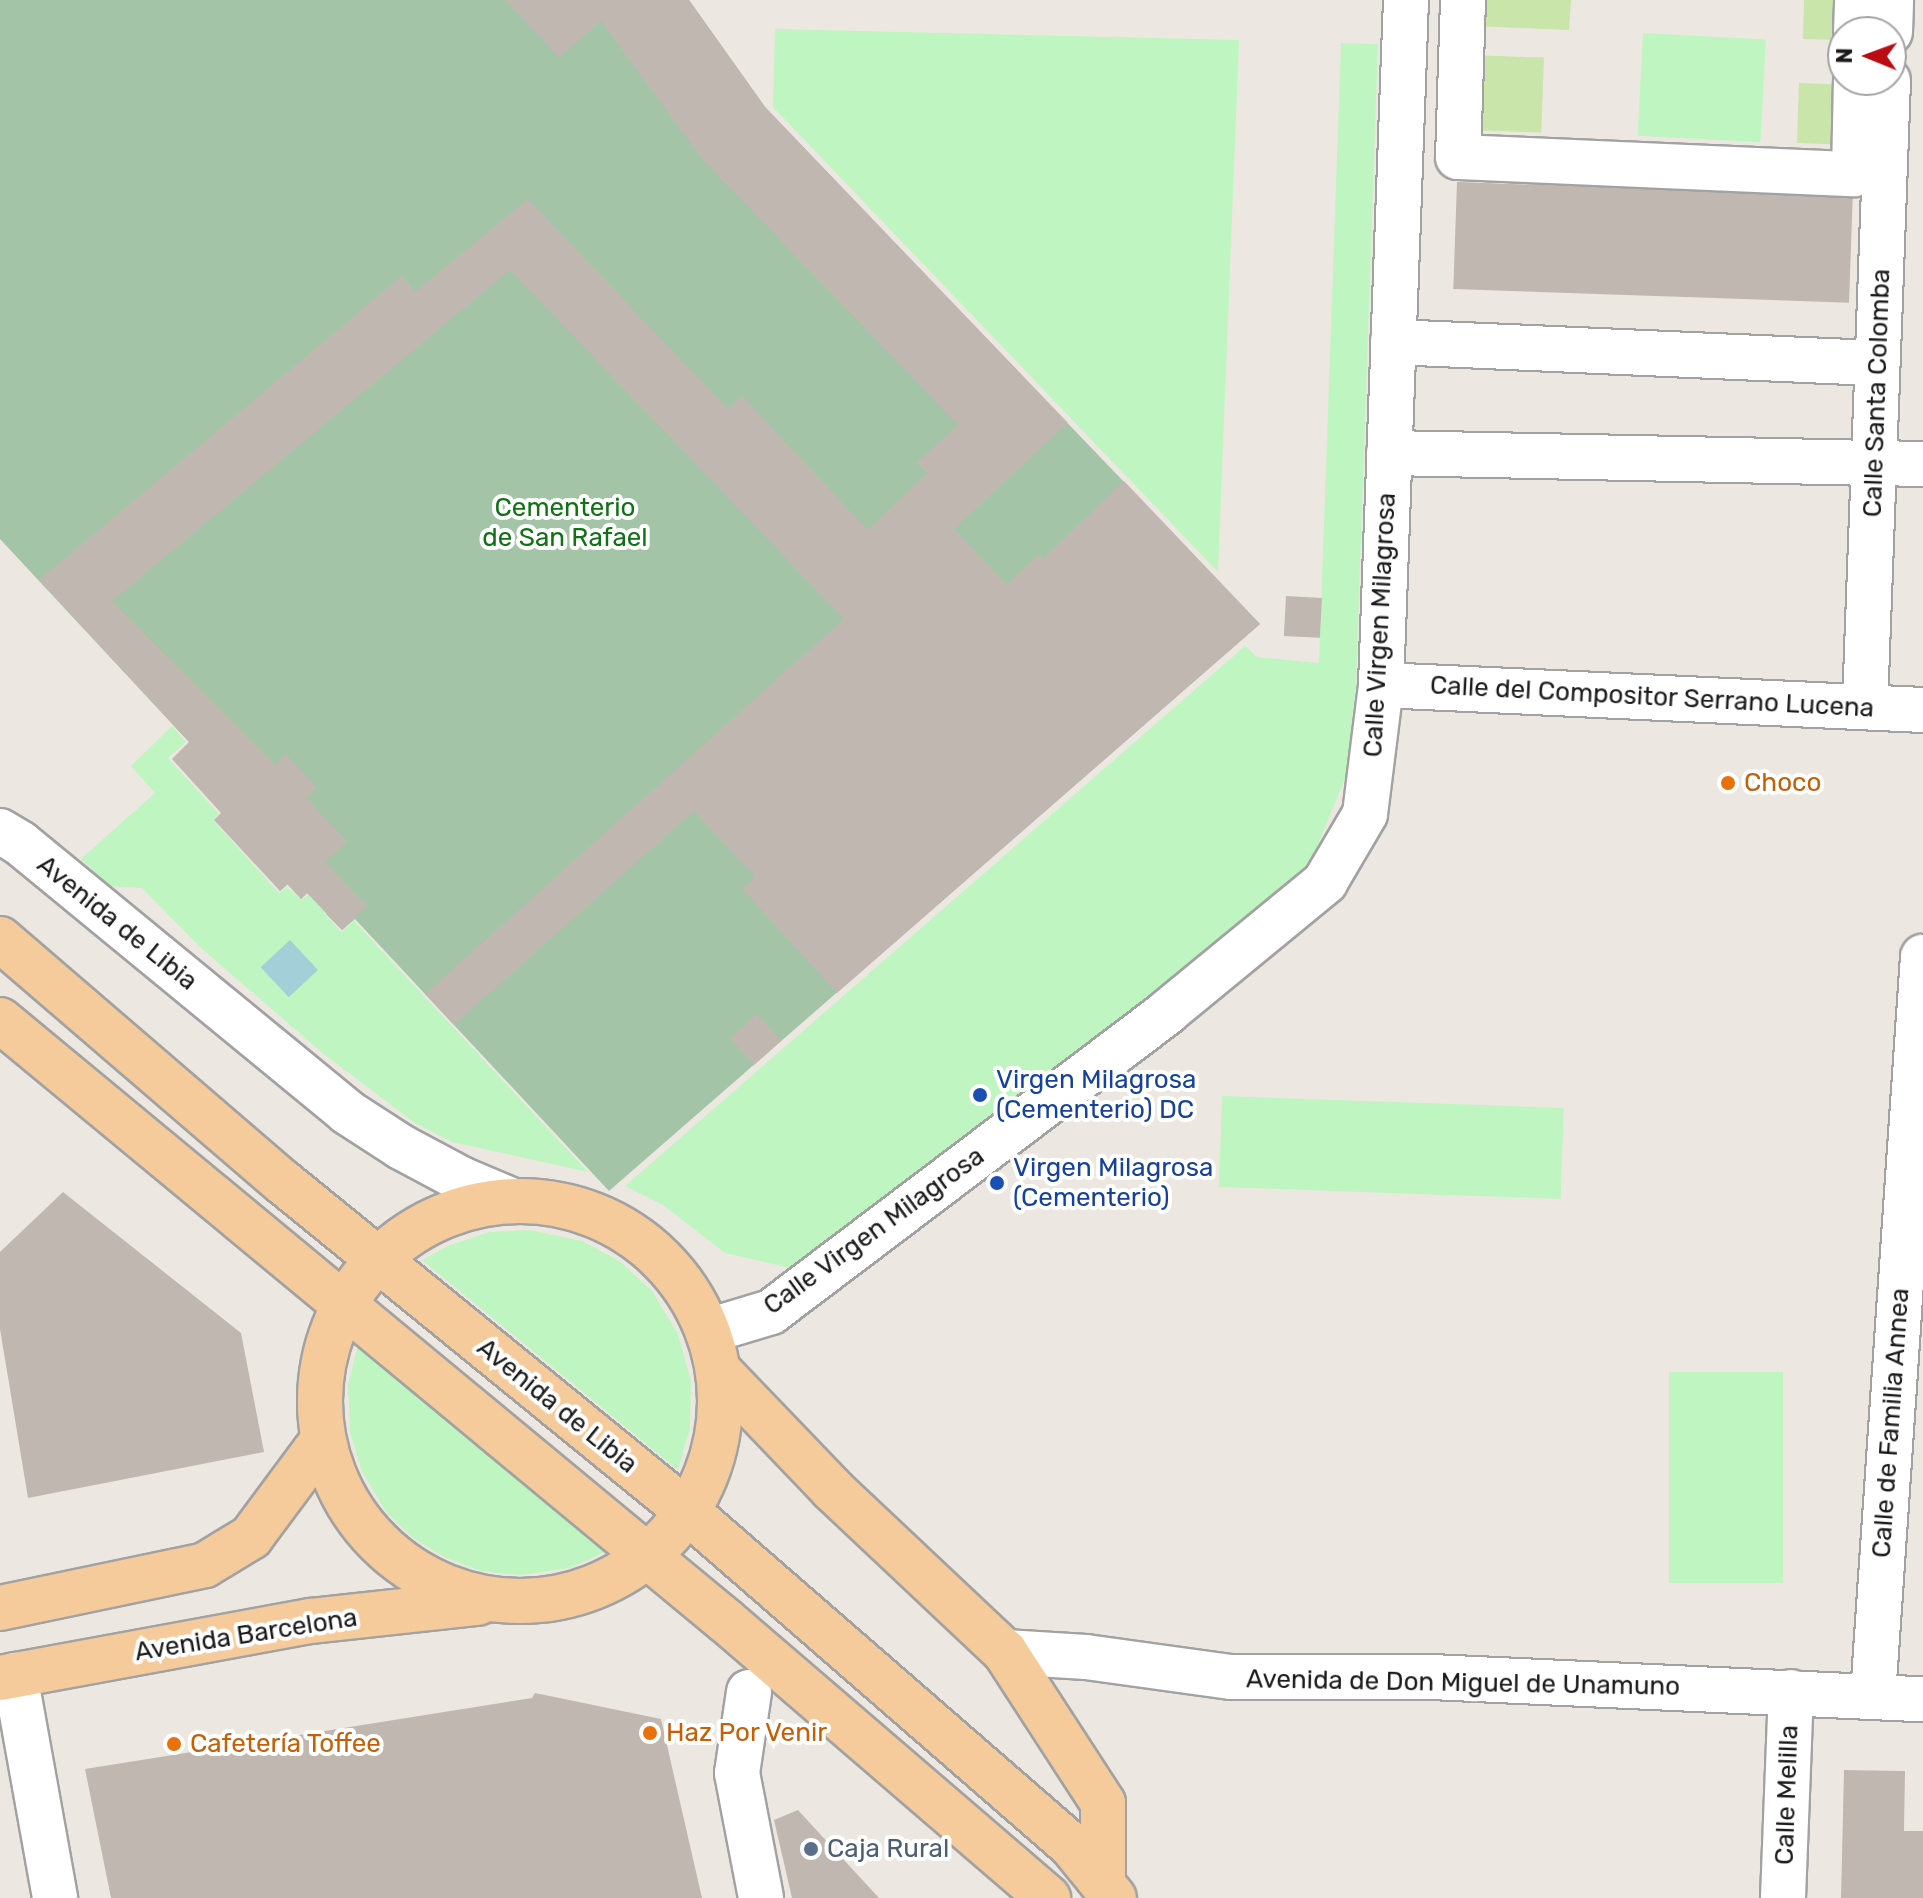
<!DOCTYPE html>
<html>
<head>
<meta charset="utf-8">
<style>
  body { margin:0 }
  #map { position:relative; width:1923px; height:1898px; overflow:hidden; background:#ece8e1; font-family:Rubik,sans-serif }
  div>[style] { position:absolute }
  .grass>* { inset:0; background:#c9e5a9; transform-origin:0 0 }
  .cemetery>* { inset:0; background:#a3c4a7 }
  .park>* { inset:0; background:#bff5c1; transform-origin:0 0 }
  .water>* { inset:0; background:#a3cfd8; transform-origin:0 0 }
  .building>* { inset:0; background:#c0b7b1; transform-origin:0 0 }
  .roads { filter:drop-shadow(2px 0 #a2a2a2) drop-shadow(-2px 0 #a2a2a2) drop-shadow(0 2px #a2a2a2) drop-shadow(0 -2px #a2a2a2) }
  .minor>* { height:44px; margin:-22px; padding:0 22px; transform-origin:22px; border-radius:22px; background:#fff }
  .major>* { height:44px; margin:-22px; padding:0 22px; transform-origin:22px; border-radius:22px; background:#f6cb9c }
  .major>.ring { margin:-22px; padding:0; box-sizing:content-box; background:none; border:44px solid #f6cb9c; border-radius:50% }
  .dots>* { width:22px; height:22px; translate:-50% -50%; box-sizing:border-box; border:4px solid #fff; border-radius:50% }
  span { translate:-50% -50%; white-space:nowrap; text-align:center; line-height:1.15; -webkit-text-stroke:8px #fff; paint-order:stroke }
  .street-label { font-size:26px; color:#1b1b1b }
  .park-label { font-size:26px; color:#117114 }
  .food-label { font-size:26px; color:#c56008 }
  .left { translate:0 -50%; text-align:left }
  .transit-label { font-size:26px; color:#164399 }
  .service-label { font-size:26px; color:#4e5e75 }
  .north { position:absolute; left:1827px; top:16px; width:80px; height:80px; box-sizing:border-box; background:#fff; border:2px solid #a4a4a4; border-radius:50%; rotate:271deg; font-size:22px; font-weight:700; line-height:32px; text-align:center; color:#1b1b1b }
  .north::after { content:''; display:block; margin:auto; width:28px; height:36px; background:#bb0b13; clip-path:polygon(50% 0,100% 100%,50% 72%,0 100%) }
</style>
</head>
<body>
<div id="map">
  <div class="grass">
    <div style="clip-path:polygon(1476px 0,1571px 0,1569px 30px,1474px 26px)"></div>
    <div style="clip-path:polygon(1804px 0,1850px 0,1843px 40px,1803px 39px)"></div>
    <div style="left:1470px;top:55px;width:74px;height:75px;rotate:2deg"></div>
    <div style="left:1799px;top:83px;width:48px;height:60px;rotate:2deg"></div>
  </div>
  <div class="cemetery">
    <div style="clip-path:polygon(0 0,689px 0,765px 107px,1260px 624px,609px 1191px,355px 919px,342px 930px,326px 914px,337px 903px,318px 883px,301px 899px,288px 884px,280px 891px,221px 813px,189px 742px,0 539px)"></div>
  </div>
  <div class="park">
    <div style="clip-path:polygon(775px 29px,1239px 40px,1218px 572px,773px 107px)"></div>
    <div style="left:1643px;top:33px;width:123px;height:103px;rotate:3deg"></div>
    <div style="clip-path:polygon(1341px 43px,1378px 44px,1356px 683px,1346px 776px,1313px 857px,1254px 924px,856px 1231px,790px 1268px,725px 1253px,663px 1205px,625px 1186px,1245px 646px,1257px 657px,1319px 663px)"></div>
    <div style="clip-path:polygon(172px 726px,186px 742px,168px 758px,219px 814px,213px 820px,279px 893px,287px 887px,301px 900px,318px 885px,336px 902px,324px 913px,341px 932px,354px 921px,588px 1172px,452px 1142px,415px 1123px,325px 1055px,202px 949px,142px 888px,109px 886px,81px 859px,155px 793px,131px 766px)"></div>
    <div style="left:1222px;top:1096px;width:342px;height:91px;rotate:2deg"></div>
    <div style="clip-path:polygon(530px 1230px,582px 1241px,621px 1262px,652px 1291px,678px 1334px,691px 1381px,690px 1428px,678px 1470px,422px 1260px,448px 1246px,489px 1232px)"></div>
    <div style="clip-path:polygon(358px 1345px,607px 1551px,569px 1568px,521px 1575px,481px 1571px,446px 1558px,413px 1538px,387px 1513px,362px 1472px,350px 1432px,348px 1385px)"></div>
    <div style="left:1669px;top:1372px;width:114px;height:211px"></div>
  </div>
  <div class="water">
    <div style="left:290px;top:940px;width:41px;height:40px;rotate:47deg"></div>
  </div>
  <div class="building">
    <div style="clip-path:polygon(506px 0,689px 0,765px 107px,1068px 423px,954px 529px,1007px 585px,1039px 554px,1043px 559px,1124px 481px,1260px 624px,837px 993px,742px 889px,755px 877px,694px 811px,454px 1025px,425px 994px,844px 619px,510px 270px,112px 601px,275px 765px,286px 754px,317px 788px,306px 797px,347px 842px,325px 862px,367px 906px,342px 930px,307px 893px,301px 899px,287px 884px,280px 891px,214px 820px,221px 813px,172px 759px,189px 742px,39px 580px,402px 276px,415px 292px,528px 199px,728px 409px,742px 396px,868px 530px,927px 473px,917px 462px,958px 425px,703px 160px,601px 21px,559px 58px)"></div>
    <div style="left:1457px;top:182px;width:396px;height:107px;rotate:2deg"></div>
    <div style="left:1286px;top:596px;width:36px;height:40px;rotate:3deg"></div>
    <div style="left:757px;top:1014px;width:36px;height:36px;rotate:48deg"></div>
    <div style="clip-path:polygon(63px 1192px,241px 1333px,264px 1452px,28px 1498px,0 1329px,0 1252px)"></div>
    <div style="clip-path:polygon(535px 1693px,661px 1719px,702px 1898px,111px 1898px,85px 1769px,532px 1698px)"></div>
    <div style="clip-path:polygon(1844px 1770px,1905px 1771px,1904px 1831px,1923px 1831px,1923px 1898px,1841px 1898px)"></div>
    <div style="clip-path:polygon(798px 1810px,879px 1898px,792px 1898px,774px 1820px)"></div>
  </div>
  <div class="roads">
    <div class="minor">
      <div style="left:1463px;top:0;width:157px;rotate:91.8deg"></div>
      <div style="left:1458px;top:157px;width:396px;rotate:2.5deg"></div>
      <div style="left:1854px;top:174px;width:94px;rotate:-88.8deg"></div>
      <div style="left:1856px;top:32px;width:32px;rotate:-88deg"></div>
      <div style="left:1890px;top:32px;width:32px;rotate:-88deg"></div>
      <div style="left:1393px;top:342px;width:485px;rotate:2.5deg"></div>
      <div style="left:1389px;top:453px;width:534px;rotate:1.18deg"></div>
      <div style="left:1381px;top:685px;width:543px;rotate:2.64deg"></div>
      <div style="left:1865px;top:705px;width:625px;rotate:-87.89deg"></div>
      <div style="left:0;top:831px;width:23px;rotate:31deg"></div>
      <div style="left:20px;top:843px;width:423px;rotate:39.4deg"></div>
      <div style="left:347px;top:1112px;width:64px;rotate:32.9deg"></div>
      <div style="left:401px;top:1147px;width:68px;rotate:28.1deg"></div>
      <div style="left:461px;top:1179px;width:54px;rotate:22.8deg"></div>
      <div style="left:708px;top:1331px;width:66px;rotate:-16.8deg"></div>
      <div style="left:771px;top:1312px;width:497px;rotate:-37.1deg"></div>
      <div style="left:1167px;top:1012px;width:205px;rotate:-39.4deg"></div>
      <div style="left:1325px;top:882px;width:79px;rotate:-59.5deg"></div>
      <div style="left:1365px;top:814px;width:130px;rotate:-82.9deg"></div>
      <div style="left:1381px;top:685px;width:685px;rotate:-87.91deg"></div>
      <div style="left:1005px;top:1652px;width:81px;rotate:3.5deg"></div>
      <div style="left:1086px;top:1657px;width:146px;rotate:7.9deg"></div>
      <div style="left:1231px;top:1677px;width:200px"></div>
      <div style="left:1431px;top:1677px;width:492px;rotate:2.6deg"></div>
      <div style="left:15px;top:1675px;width:227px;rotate:79.8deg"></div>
      <div style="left:749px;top:1692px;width:82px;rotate:98.4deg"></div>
      <div style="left:737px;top:1773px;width:127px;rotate:79.1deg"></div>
      <div style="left:1873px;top:1696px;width:741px;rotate:-86.13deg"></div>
      <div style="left:1783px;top:1898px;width:206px;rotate:-87.8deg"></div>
    </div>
    <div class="major">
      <div style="left:0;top:939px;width:374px;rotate:40.7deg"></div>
      <div style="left:284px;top:1183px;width:521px;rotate:39.16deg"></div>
      <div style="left:688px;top:1512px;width:508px;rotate:41.01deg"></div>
      <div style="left:1071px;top:1845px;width:68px;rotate:50.9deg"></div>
      <div style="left:0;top:1020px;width:942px;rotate:39.62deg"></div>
      <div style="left:726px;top:1621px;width:425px;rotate:40.7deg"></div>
      <div class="ring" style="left:320px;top:1201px;width:356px;height:356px"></div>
      <div style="left:719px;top:1371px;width:163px;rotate:46.2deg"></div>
      <div style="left:832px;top:1489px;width:238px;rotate:43.3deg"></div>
      <div style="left:1005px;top:1652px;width:180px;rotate:57deg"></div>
      <div style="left:1103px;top:1803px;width:81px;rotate:90deg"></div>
      <div style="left:0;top:1608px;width:209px;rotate:-11.8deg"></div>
      <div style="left:205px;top:1565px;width:54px;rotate:-31.3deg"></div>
      <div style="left:251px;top:1537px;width:121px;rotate:-53.4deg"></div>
      <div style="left:0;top:1678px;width:316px;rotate:-10.4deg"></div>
      <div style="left:311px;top:1621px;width:168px;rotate:-6.2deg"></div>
    </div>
  </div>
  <div class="dots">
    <div style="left:1728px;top:783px;background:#e8710a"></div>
    <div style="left:980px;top:1095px;background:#1a4fb4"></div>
    <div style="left:997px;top:1183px;background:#1a4fb4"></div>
    <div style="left:650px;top:1733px;background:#e8710a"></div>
    <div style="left:174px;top:1744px;background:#e8710a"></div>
    <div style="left:811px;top:1849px;background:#5c6f8a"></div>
  </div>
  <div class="street-label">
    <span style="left:1877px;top:393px;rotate:-88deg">Calle Santa Colomba</span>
    <span style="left:1380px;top:625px;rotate:-87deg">Calle Virgen Milagrosa</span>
    <span style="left:1652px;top:697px;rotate:3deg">Calle del Compositor Serrano Lucena</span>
    <span style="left:117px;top:923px;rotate:39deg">Avenida de Libia</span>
    <span style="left:874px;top:1231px;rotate:-36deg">Calle Virgen Milagrosa</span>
    <span style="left:557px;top:1406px;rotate:39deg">Avenida de Libia</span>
    <span style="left:1891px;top:1423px;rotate:-86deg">Calle de Familia Annea</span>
    <span style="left:246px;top:1635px;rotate:-9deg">Avenida Barcelona</span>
    <span style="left:1463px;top:1683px;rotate:1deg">Avenida de Don Miguel de Unamuno</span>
    <span style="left:1787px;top:1795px;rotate:-88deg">Calle Melilla</span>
  </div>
  <div class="park-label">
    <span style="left:565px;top:523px">Cementerio<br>de San Rafael</span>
  </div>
  <div class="food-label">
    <span class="left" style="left:1744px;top:783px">Choco</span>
    <span class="left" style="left:666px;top:1733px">Haz Por Venir</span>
    <span class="left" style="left:190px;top:1744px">Cafetería Toffee</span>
  </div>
  <div class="transit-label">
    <span class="left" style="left:996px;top:1095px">Virgen Milagrosa<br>(Cementerio) DC</span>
    <span class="left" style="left:1013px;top:1183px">Virgen Milagrosa<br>(Cementerio)</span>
  </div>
  <div class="service-label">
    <span class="left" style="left:827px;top:1849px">Caja Rural</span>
  </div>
  <div class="north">N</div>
</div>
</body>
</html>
